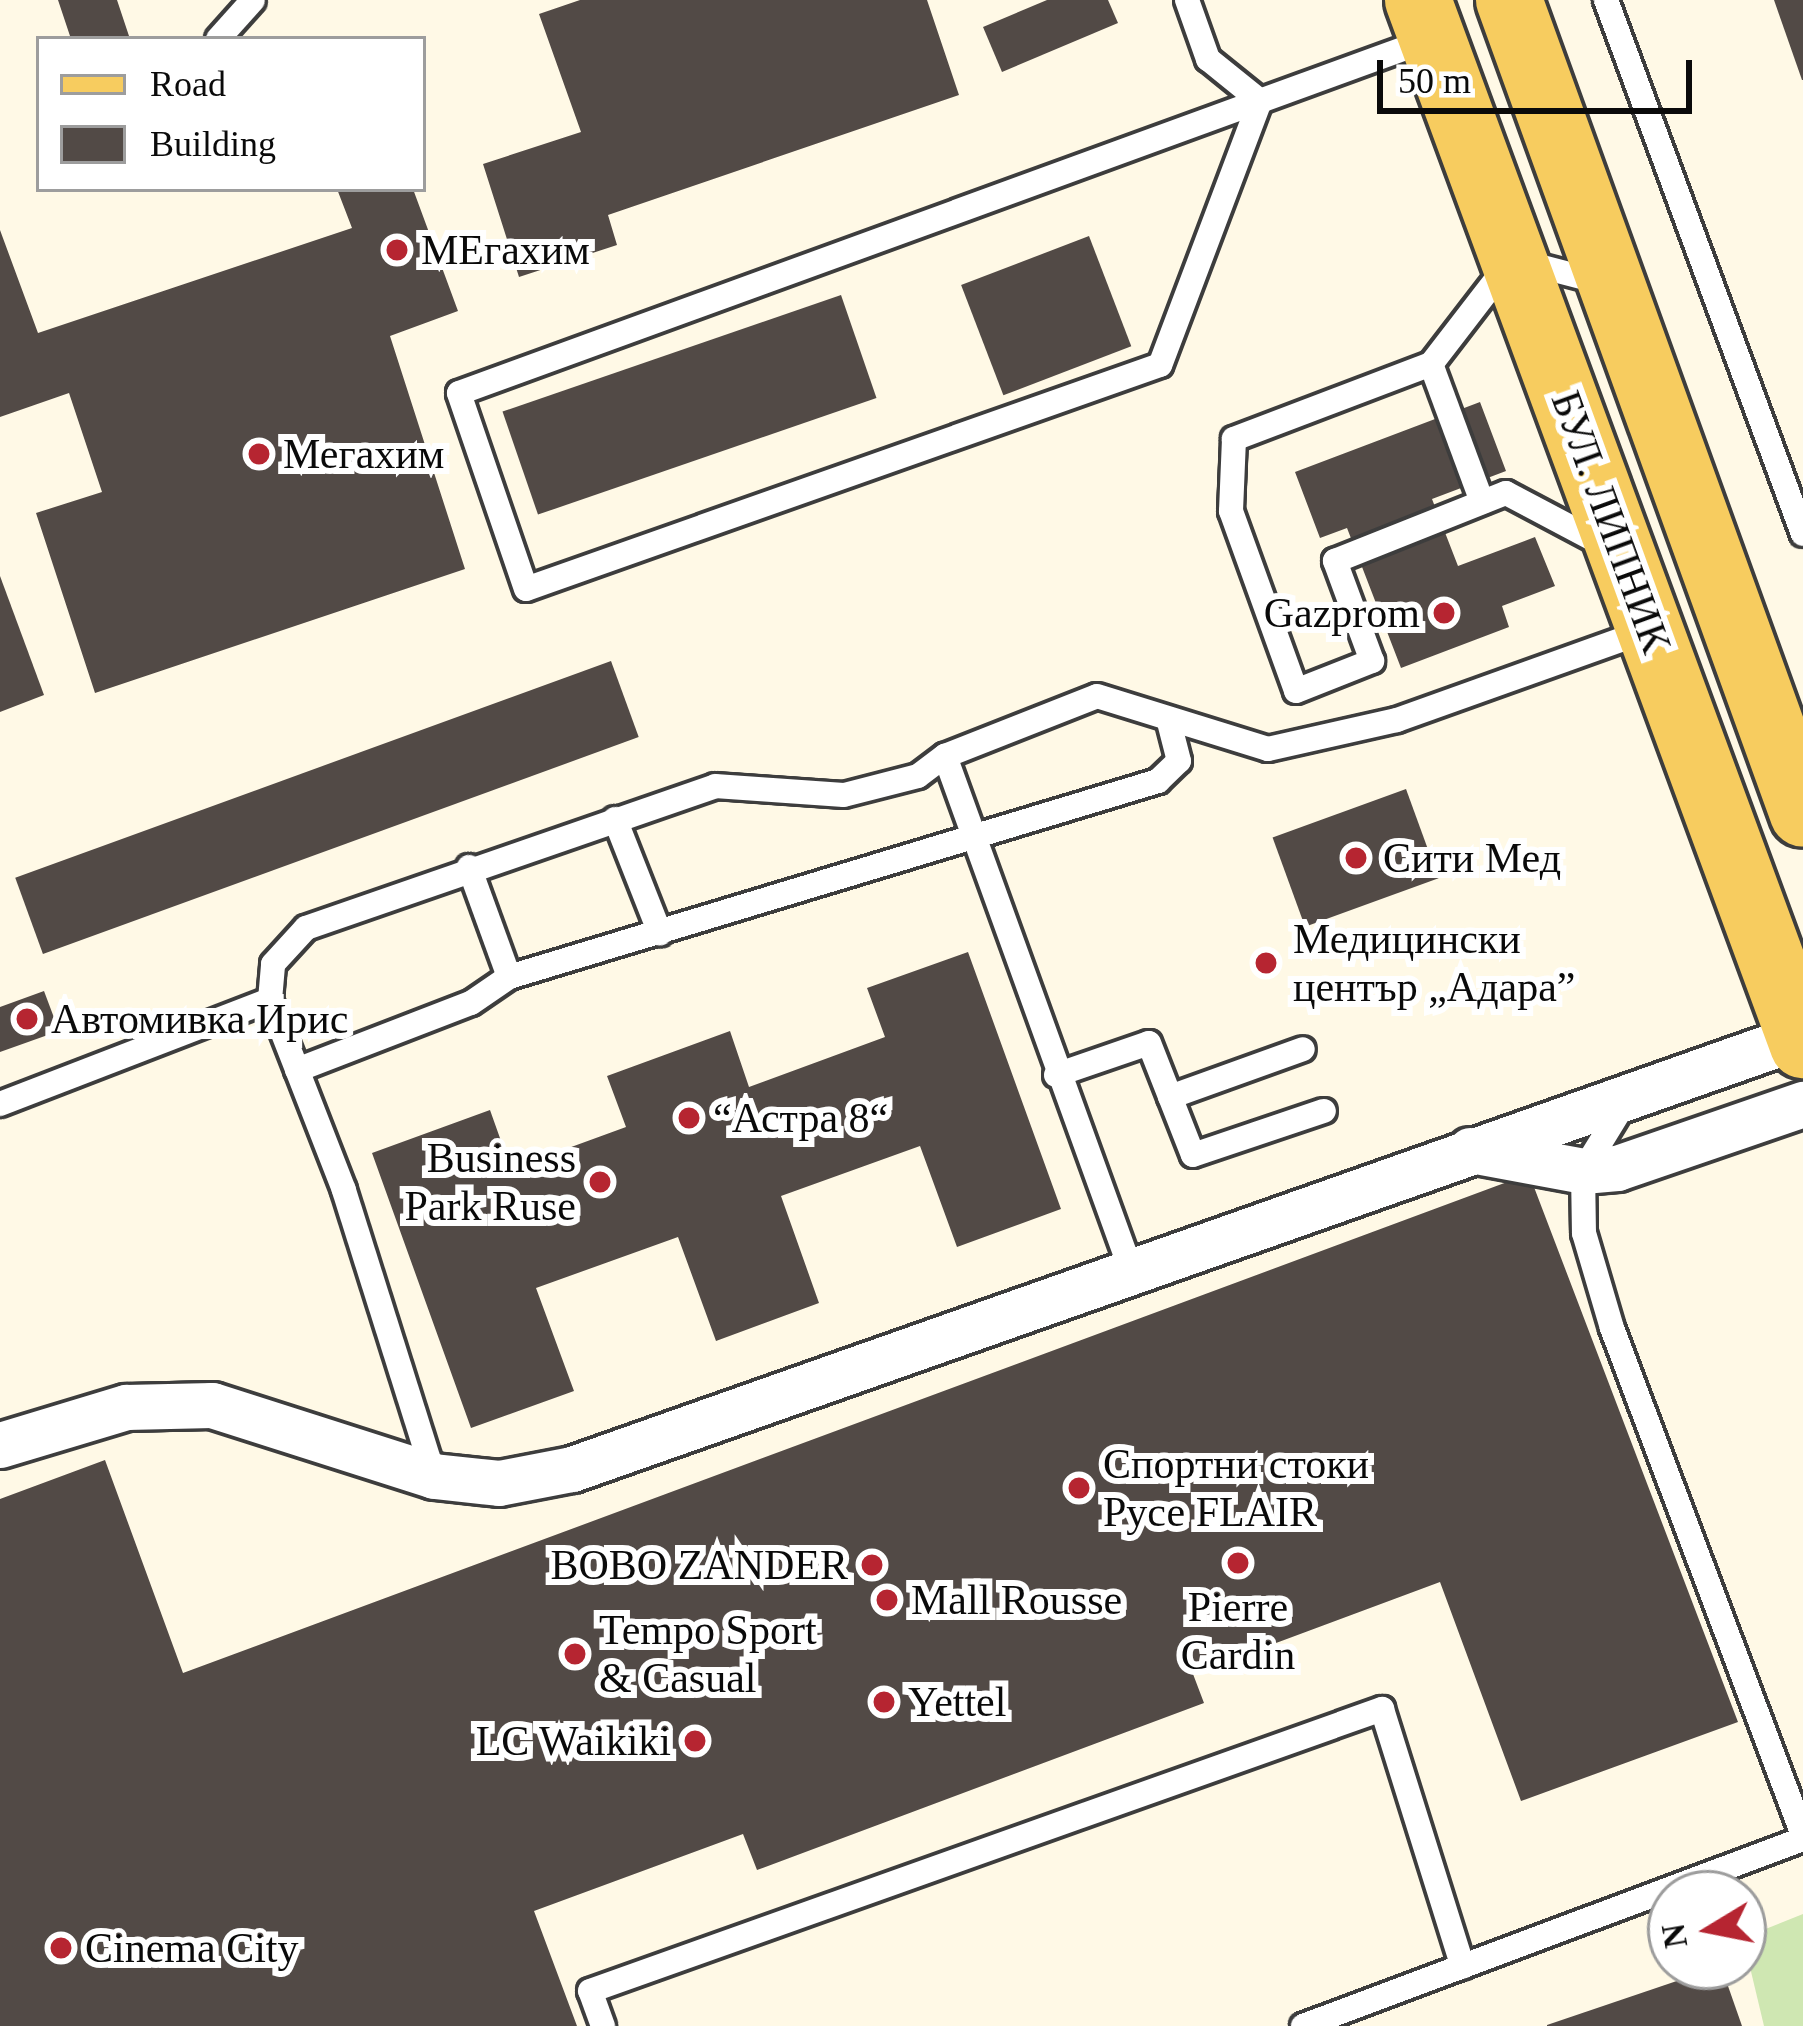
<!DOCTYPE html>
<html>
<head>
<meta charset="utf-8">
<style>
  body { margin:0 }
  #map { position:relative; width:1803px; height:2026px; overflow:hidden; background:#fff9e6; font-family:Georgia,serif }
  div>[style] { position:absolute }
  .green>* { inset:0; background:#cfe7b2 }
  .building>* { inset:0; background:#524a46; transform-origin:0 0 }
  .roads { filter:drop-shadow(3px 0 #3d3d3d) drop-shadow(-3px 0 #3d3d3d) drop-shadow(0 3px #3d3d3d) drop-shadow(0 -3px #3d3d3d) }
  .lane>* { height:24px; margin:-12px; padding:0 12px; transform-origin:12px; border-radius:12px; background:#fff }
  .street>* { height:45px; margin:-22.5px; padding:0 22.5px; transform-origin:22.5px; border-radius:22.5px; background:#fff }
  .primary>* { height:66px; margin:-33px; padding:0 33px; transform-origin:33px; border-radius:33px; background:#f7cc5f }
  .dots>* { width:33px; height:33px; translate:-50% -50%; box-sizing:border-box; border:6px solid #fff; border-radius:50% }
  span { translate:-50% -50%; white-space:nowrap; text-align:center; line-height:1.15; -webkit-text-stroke:12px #fff; paint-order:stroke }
  .poi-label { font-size:42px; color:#0a0a0a }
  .left { translate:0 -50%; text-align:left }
  .right { translate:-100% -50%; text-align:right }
  .street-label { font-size:42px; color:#0a0a0a }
  .legend { position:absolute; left:36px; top:36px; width:390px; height:156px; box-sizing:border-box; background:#fff; border:3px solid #9d9d9d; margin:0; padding:15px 21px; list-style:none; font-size:36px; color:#0a0a0a }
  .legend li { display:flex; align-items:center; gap:24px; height:60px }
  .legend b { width:60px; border:3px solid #9d9d9d }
  .north { position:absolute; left:1647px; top:1870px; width:120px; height:120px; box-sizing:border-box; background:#fff; border:3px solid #9d9d9d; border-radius:50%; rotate:260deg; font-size:33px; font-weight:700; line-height:48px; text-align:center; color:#0a0a0a }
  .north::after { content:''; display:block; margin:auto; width:42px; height:54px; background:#b62531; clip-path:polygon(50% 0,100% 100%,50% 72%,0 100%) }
  .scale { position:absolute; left:1377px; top:60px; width:315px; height:54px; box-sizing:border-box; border:6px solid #0a0a0a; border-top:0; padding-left:15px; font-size:36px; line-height:42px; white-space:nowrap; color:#0a0a0a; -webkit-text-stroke:9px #fff; paint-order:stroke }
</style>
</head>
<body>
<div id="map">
  <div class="green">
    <div style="clip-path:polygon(1803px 1914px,1803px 2026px,1764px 2026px,1743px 1938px)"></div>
  </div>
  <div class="building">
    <div style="clip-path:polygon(58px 0,117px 0,130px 39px,71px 39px)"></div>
    <div style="clip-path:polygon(580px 0,927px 0,959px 95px,608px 215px,617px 245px,519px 277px,483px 164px,581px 132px,539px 14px)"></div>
    <div style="clip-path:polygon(1047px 0,1108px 0,1118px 23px,1002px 72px,983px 27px)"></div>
    <div style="clip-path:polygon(1774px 0,1803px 0,1803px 80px,1802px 80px)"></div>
    <div style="clip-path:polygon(337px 189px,413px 189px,458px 311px,390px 336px,465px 569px,95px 693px,36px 513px,102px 492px,69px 393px,0 417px,0 230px,38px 333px,352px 228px)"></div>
    <div style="left:1089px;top:236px;width:118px;height:137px;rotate:69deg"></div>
    <div style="left:841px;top:295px;width:109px;height:358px;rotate:71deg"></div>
    <div style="clip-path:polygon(1480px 402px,1506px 471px,1432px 499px,1458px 566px,1535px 537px,1555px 586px,1502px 606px,1509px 627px,1401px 668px,1347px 528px,1320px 538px,1295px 472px)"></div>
    <div style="clip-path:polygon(0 576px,44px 695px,0 712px)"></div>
    <div style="left:611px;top:661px;width:81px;height:634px;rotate:70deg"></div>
    <div style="left:1406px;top:789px;width:95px;height:142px;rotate:70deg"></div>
    <div style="clip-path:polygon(968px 952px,1061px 1209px,957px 1247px,920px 1146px,781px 1196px,819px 1303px,716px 1341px,678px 1237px,536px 1288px,574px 1391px,471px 1428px,372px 1153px,490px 1110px,511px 1169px,626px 1127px,607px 1076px,730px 1031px,749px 1087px,885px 1037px,867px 988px)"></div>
    <div style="clip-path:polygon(44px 991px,59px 1031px,0 1052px,0 1007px)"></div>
    <div style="clip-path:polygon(1529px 1174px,1738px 1722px,1521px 1801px,1440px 1582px,1193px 1674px,1204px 1703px,757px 1870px,743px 1834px,534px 1911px,577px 2026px,0 2026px,0 1499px,105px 1460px,183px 1673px)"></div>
    <div style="clip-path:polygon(1721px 1966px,1742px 2026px,1547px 2026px,1547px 2025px)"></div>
  </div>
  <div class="roads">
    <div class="lane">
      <div style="left:1187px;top:0;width:63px;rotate:70.4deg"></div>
      <div style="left:1208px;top:59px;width:67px;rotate:38.9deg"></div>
      <div style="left:1260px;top:101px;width:282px;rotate:110.7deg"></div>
      <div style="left:1160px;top:365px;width:672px;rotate:160.54deg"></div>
      <div style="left:526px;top:589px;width:207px;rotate:-108.9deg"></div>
      <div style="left:459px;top:393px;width:853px;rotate:-20.03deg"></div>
      <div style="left:1260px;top:101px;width:181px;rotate:-20deg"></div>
      <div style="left:1606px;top:0;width:569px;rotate:69.75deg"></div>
      <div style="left:218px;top:39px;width:52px;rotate:-48.1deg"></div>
      <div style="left:1604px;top:283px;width:95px;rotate:-165.4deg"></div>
      <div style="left:1512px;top:259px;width:133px;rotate:127.6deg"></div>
      <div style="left:1431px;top:364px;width:211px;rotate:159.2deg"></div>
      <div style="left:1234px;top:439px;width:72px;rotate:92.4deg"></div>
      <div style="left:1231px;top:511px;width:191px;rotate:70.1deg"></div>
      <div style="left:1296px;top:691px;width:82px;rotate:-21.5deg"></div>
      <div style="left:1372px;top:661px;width:107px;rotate:-110.3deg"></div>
      <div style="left:1335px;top:561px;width:184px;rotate:-21.7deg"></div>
      <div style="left:1506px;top:493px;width:113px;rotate:27.9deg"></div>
      <div style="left:1431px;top:364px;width:147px;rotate:69.7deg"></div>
      <div style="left:945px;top:756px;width:547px;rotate:70.11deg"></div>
      <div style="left:615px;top:819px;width:123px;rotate:68.5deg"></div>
      <div style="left:469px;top:867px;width:117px;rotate:70deg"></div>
      <div style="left:297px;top:1070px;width:186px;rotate:-21.1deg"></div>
      <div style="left:471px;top:1003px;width:46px;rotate:-34.4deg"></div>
      <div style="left:509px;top:977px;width:678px;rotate:-16.8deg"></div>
      <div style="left:1158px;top:781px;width:29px;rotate:-44deg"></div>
      <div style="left:1179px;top:761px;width:40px;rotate:-104.4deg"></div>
      <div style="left:1056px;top:1075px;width:98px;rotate:-19deg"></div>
      <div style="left:1149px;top:1043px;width:120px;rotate:68.6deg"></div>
      <div style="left:1193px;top:1155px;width:138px;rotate:-18.6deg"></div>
      <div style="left:1170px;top:1097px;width:141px;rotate:-19.8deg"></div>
      <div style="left:0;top:1104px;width:289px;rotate:-21.1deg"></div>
      <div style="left:1624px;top:1104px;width:79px;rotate:121.5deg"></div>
      <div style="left:1583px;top:1171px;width:62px;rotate:89.1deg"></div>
      <div style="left:1584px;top:1233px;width:99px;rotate:73.6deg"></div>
      <div style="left:1612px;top:1328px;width:542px;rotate:69.36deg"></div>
      <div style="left:434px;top:1476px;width:300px;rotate:-107.5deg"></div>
      <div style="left:344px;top:1190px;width:204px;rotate:-111.3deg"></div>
      <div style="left:270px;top:1000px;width:36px;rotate:-85deg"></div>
      <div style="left:273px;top:964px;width:49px;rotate:-47.5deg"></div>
      <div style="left:306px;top:928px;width:433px;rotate:-19.1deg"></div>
      <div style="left:715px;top:786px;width:129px;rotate:4deg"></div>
      <div style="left:844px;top:795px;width:76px;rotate:-14.4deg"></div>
      <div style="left:918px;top:776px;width:34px;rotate:-37deg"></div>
      <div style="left:945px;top:756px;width:163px;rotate:-21.5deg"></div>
      <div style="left:1097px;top:696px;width:179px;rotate:17.2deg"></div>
      <div style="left:1268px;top:749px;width:132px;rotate:-12.7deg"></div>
      <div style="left:1397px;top:720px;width:268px;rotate:-19.7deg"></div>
      <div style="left:603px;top:2026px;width:37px;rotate:-110deg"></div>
      <div style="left:590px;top:1991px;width:841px;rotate:-19.6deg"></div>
      <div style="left:1382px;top:1709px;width:270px;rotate:72.6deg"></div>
      <div style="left:1303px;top:2026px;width:534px;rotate:-20.51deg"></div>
    </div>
    <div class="street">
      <div style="left:1470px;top:1150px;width:115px;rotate:10.5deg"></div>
      <div style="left:1583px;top:1171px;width:34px;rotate:-5deg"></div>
      <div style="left:1617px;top:1168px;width:197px;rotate:-19deg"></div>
      <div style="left:0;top:1445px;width:132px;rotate:-16.8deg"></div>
      <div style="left:126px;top:1407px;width:86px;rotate:-1.3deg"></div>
      <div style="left:212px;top:1405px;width:233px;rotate:17.7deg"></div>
      <div style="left:434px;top:1476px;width:65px;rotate:6.1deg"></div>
      <div style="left:499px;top:1483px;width:74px;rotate:-10.9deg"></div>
      <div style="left:572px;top:1469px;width:1302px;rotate:-19.42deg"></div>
    </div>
    <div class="primary">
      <div style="left:1418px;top:0;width:1114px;rotate:69.78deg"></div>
      <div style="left:1509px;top:0;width:865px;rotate:70.14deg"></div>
    </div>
  </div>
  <div class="dots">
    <div style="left:397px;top:250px;background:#b62531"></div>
    <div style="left:259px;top:454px;background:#b62531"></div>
    <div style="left:1444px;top:613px;background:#b62531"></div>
    <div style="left:1356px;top:858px;background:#b62531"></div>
    <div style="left:1266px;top:963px;background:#b62531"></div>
    <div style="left:27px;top:1019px;background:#b62531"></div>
    <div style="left:689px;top:1118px;background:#b62531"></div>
    <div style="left:600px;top:1182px;background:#b62531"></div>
    <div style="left:1079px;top:1488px;background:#b62531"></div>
    <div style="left:1238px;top:1563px;background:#b62531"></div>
    <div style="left:872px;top:1565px;background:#b62531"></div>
    <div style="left:887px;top:1600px;background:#b62531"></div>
    <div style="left:575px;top:1654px;background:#b62531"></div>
    <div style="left:884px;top:1702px;background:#b62531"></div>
    <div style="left:695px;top:1741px;background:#b62531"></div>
    <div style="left:61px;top:1948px;background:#b62531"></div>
  </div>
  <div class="poi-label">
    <span class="left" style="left:421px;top:250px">МЕгахим</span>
    <span class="left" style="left:283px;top:454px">Мегахим</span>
    <span class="right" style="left:1420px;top:613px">Gazprom</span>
    <span class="left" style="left:1383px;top:858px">Сити Мед</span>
    <span class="left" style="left:1293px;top:963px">Медицински<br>център „Адара”</span>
    <span class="left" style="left:51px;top:1019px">Автомивка Ирис</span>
    <span class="left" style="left:713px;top:1118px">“Астра 8“</span>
    <span class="right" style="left:576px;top:1182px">Business<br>Park Ruse</span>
    <span class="left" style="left:1103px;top:1488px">Спортни стоки<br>Русе FLAIR</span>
    <span class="right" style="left:848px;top:1565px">BOBO ZANDER</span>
    <span class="left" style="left:911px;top:1600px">Mall Rousse</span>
    <span style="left:1238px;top:1631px">Pierre<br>Cardin</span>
    <span class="left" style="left:599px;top:1654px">Tempo Sport<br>&amp; Casual</span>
    <span class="left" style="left:908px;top:1702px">Yettel</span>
    <span class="right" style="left:671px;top:1741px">LC Waikiki</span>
    <span class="left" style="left:85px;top:1948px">Cinema City</span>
  </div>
  <div class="street-label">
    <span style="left:1611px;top:522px;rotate:70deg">БУЛ. ЛИПНИК</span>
  </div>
  <ul class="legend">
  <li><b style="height:15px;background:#f7cc5f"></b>Road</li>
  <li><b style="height:33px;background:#524a46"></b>Building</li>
  </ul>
  <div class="north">N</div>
  <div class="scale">50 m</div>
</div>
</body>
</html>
